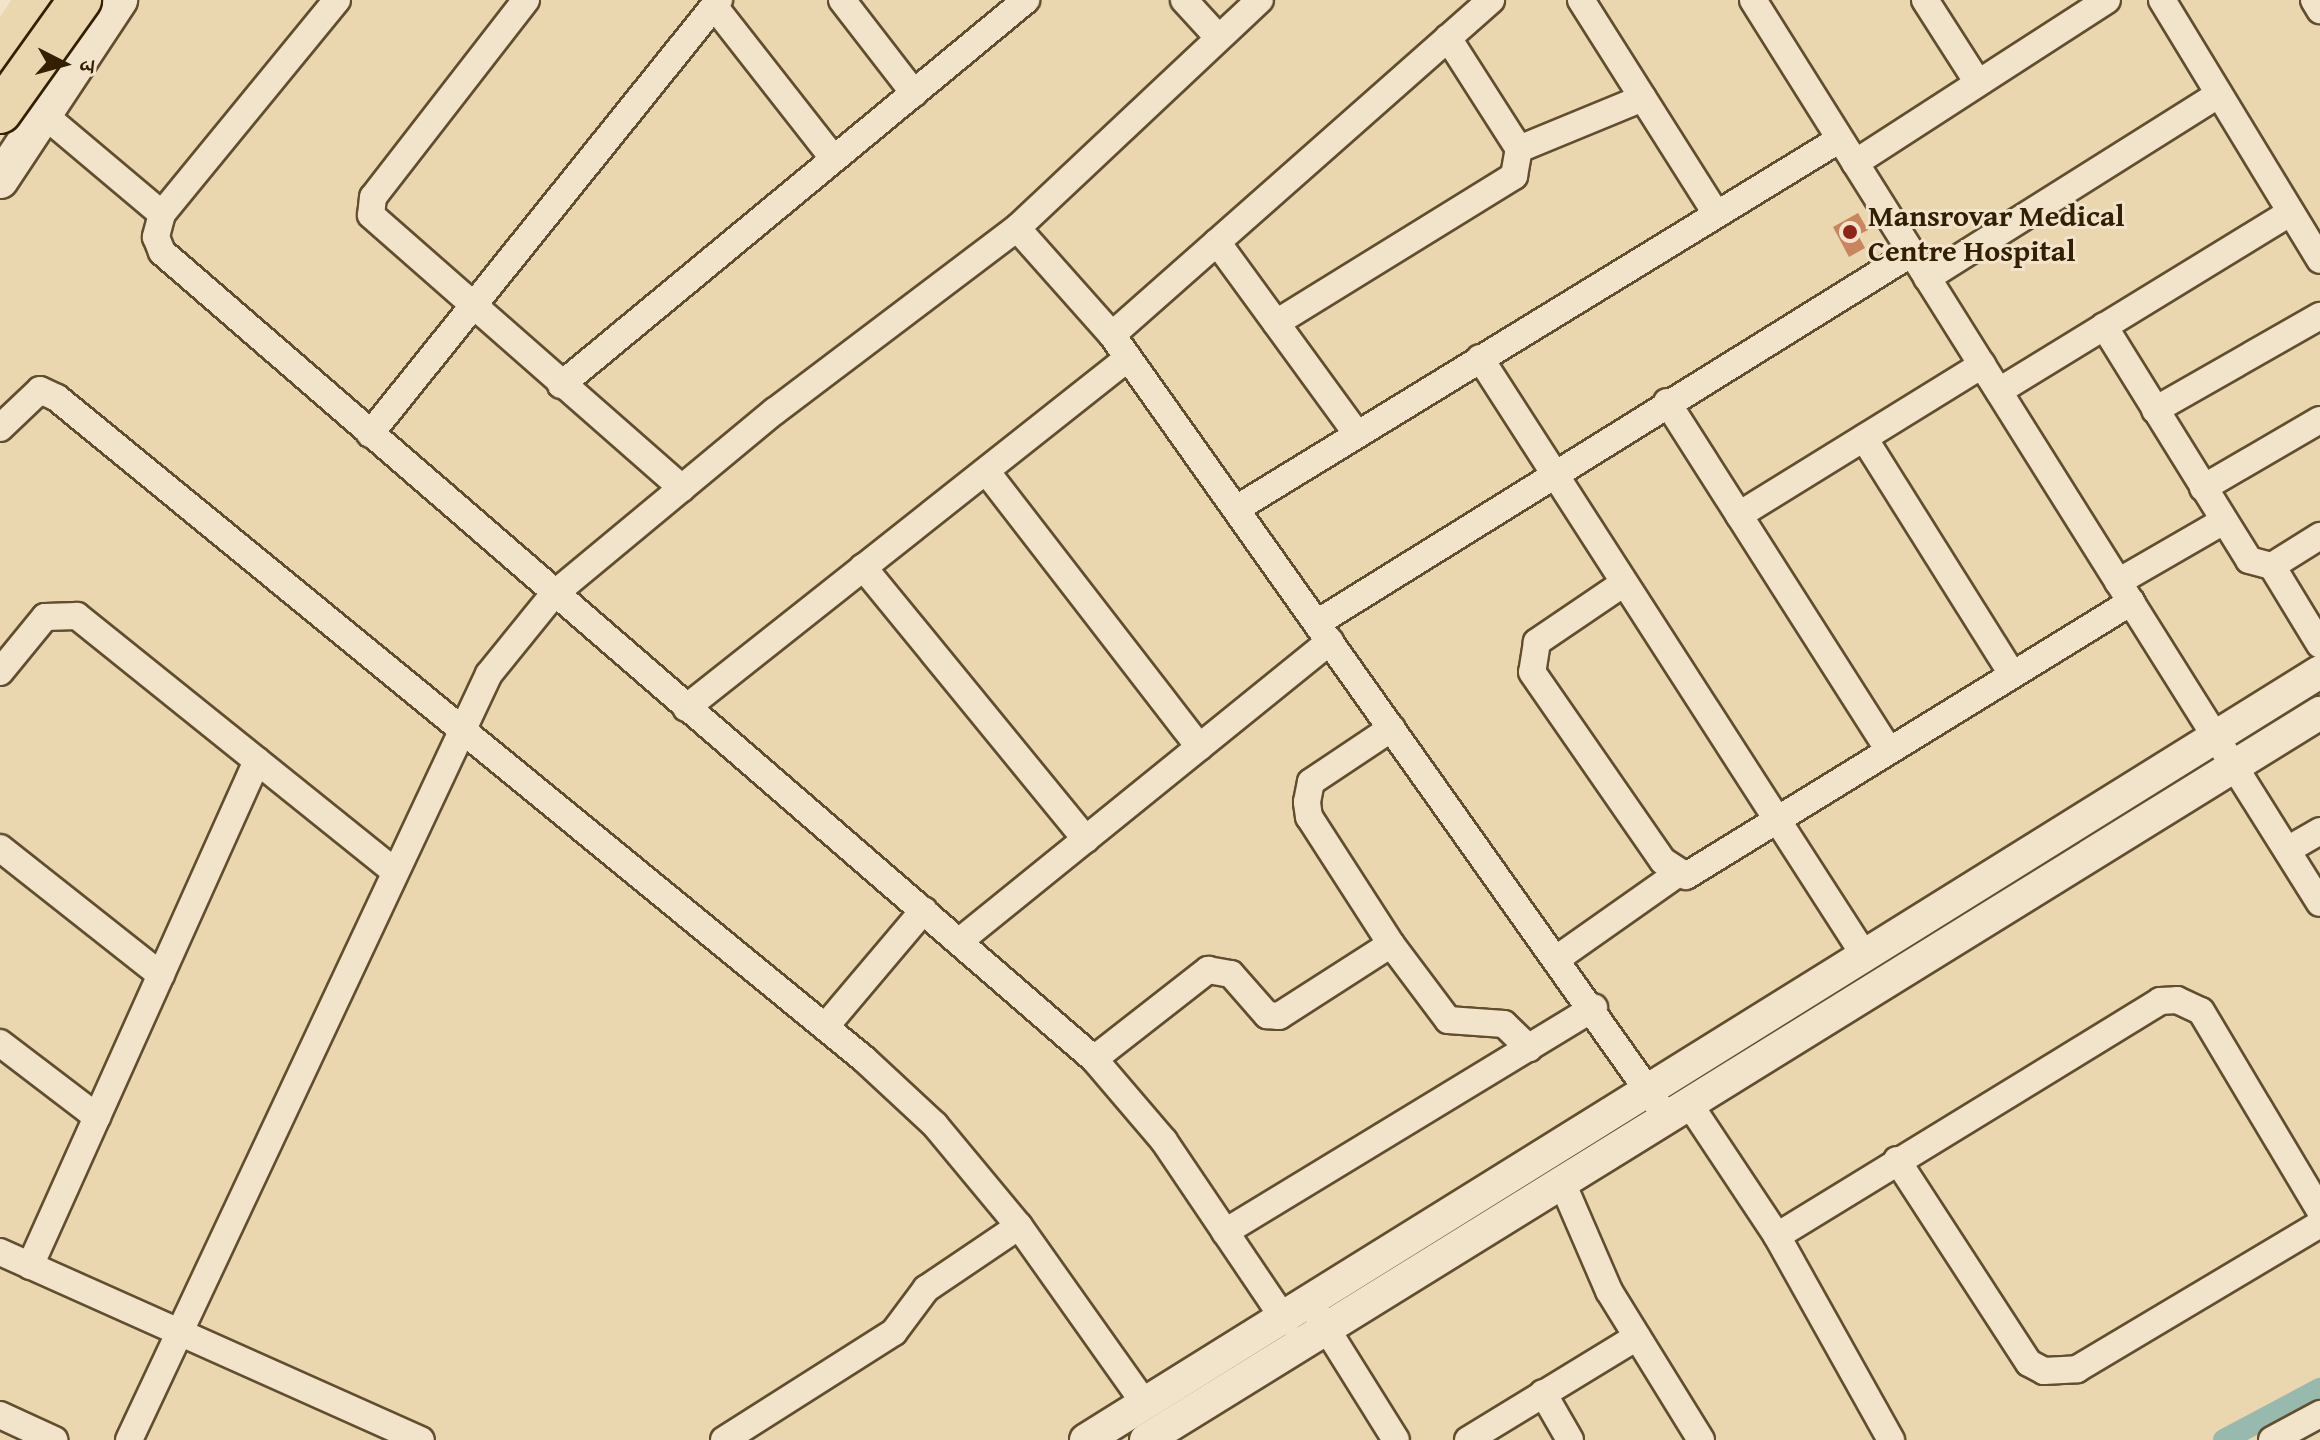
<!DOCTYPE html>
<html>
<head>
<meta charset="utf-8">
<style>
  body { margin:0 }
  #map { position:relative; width:2320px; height:1440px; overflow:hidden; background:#ead6af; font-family:"Gentium Book Plus","Noto Serif Devanagari",serif }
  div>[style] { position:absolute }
  .canal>* { height:22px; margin:-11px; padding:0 11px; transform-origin:11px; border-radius:11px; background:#98b9ad }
  .building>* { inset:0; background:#c8855e }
  .roads { filter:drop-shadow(2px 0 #614e2e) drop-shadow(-2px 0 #614e2e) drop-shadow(0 2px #614e2e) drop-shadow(0 -2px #614e2e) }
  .minor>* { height:26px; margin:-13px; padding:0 13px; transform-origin:13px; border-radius:13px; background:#f1e4cb }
  .tertiary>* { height:32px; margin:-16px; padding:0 16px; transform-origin:16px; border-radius:16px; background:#f1e4cb }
  .secondary>* { height:36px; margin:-18px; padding:0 18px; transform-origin:18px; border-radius:18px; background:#f1e4cb }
  .trunk>* { height:42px; margin:-21px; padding:0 21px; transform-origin:21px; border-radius:21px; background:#ead6af }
  .bridges { filter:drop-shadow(2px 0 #332003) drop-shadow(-2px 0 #332003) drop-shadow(0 2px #332003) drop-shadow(0 -2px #332003) }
  .trunk-bridge>* { height:42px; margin:-21px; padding:0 21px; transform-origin:21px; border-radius:21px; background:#ead6af }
  .dots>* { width:22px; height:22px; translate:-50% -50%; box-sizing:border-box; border:4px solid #f1e4cb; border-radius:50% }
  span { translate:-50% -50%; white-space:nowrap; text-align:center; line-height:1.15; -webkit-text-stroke:6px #f1e4cb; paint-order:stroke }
  .poi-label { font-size:30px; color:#332003; font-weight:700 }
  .left { translate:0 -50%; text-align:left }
  .north { position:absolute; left:24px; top:24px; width:80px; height:80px; -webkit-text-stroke:6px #f1e4cb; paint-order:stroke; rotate:96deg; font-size:22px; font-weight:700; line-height:32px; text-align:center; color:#332003 }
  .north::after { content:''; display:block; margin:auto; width:28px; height:36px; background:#332003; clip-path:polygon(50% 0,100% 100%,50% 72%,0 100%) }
</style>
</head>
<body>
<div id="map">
  <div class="canal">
    <div style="left:2224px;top:1440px;width:109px;rotate:-28deg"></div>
  </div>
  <div class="building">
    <div style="clip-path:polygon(1858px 213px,1868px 230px,1858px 235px,1865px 248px,1849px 257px,1833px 227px)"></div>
  </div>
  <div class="roads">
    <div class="minor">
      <div style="left:337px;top:0;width:276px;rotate:129.3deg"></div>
      <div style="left:162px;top:214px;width:24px;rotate:105deg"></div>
      <div style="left:156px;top:237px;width:16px;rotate:68deg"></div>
      <div style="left:162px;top:252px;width:1233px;rotate:40.89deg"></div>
      <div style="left:1094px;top:1059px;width:108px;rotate:49.5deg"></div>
      <div style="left:1164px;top:1141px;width:218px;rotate:56deg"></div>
      <div style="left:526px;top:0;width:249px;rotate:127.8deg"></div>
      <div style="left:373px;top:197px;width:18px;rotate:96deg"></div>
      <div style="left:371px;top:215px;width:414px;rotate:41.3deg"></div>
      <div style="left:842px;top:0;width:118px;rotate:52.3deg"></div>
      <div style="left:1184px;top:0;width:49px;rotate:47.5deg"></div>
      <div style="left:1581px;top:0;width:251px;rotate:57.7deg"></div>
      <div style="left:1753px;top:0;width:1066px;rotate:57.88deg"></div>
      <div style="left:1925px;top:0;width:98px;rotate:57.4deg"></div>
      <div style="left:2162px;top:0;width:304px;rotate:58.7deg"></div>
      <div style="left:2314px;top:0;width:12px;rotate:59deg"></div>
      <div style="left:714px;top:6px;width:194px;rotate:51.9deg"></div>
      <div style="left:30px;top:103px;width:172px;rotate:40.1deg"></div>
      <div style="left:1519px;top:149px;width:134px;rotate:-22.4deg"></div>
      <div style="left:1855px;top:163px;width:300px;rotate:-32.9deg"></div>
      <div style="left:1017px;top:228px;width:143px;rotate:48.4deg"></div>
      <div style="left:1112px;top:335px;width:945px;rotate:54.65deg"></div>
      <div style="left:1217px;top:242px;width:238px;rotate:53.9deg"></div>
      <div style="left:1927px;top:278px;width:345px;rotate:-32.2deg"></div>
      <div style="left:1276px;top:323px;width:280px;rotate:-31.7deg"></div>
      <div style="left:1514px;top:176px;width:27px;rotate:-80deg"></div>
      <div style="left:1519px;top:149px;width:132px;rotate:-122.6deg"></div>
      <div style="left:2104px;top:326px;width:275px;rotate:58.2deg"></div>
      <div style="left:2249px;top:560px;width:24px;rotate:15deg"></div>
      <div style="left:2272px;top:566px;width:57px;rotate:-32deg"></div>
      <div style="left:1112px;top:335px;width:506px;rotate:-41.47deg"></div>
      <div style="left:1480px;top:358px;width:711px;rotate:57.23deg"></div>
      <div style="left:561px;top:385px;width:604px;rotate:-39.62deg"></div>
      <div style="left:1999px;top:391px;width:342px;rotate:-31.5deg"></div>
      <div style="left:1667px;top:402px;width:411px;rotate:57.5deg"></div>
      <div style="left:2155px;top:410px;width:190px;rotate:-29.7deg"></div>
      <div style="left:0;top:428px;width:55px;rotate:-43.5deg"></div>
      <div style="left:40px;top:390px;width:19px;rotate:25deg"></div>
      <div style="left:57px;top:398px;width:1043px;rotate:39.32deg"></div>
      <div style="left:864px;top:1059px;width:97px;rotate:42.9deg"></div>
      <div style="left:935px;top:1125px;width:131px;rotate:50.3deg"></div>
      <div style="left:1019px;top:1226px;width:218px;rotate:54.7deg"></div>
      <div style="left:370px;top:434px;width:557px;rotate:-51.2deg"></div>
      <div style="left:1864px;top:438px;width:279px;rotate:57.9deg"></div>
      <div style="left:986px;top:471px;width:349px;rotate:52.3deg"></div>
      <div style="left:2203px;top:488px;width:135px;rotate:-30.2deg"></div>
      <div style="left:1236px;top:509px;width:708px;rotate:-31.49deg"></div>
      <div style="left:1739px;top:515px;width:286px;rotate:-31.7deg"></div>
      <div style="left:2272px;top:566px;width:92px;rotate:58.7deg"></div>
      <div style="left:863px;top:567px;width:352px;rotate:50.7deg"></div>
      <div style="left:2118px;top:582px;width:120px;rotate:-30deg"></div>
      <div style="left:1621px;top:585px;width:102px;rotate:145.8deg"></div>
      <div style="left:1537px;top:642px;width:30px;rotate:99deg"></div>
      <div style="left:1532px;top:672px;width:230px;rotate:55.3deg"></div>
      <div style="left:1663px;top:861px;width:27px;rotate:33deg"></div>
      <div style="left:1686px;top:876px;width:523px;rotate:-31.62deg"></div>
      <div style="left:1317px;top:623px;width:701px;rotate:-31.88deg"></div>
      <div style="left:0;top:672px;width:71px;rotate:-50.7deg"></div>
      <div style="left:45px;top:617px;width:32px;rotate:-2deg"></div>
      <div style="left:77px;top:616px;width:405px;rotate:38.8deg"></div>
      <div style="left:686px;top:708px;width:564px;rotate:-38.37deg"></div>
      <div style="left:0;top:848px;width:205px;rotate:38.3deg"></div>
      <div style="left:2289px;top:849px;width:36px;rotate:-30deg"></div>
      <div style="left:961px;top:940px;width:475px;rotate:-39deg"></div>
      <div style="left:1391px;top:944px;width:151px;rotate:-122.8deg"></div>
      <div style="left:1309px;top:817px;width:15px;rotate:-98deg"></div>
      <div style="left:1307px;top:802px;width:20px;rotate:-79deg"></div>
      <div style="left:1311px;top:782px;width:97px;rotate:-33.7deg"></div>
      <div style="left:1558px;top:958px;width:146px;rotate:-35.2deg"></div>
      <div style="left:825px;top:1027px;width:153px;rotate:-49.8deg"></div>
      <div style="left:0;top:1043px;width:122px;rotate:37.3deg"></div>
      <div style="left:1094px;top:1059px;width:145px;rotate:-38deg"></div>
      <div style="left:1208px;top:970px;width:23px;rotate:10deg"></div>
      <div style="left:1231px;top:974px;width:55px;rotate:48.7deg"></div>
      <div style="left:1267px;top:1015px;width:12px;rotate:5deg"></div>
      <div style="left:1279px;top:1016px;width:133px;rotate:-32.7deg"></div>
      <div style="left:1391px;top:944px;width:95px;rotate:53.1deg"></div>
      <div style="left:1448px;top:1020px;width:56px;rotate:4.1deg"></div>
      <div style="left:1504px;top:1024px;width:35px;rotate:44deg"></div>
      <div style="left:1688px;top:1102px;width:161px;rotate:56.4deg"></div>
      <div style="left:1777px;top:1236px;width:234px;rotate:60.8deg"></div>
      <div style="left:1897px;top:1160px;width:242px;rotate:57deg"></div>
      <div style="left:2029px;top:1363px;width:17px;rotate:28deg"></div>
      <div style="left:2044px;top:1371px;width:33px;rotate:-3deg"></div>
      <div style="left:2077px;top:1369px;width:283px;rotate:-30.8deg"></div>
      <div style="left:1561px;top:1180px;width:121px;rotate:66.6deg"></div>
      <div style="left:1609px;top:1291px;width:175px;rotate:58.3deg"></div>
      <div style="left:1225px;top:1232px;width:432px;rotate:-31.3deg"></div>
      <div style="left:1777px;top:1236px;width:449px;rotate:-31.5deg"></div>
      <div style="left:2160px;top:1001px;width:17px;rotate:-3deg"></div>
      <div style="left:2177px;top:1000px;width:26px;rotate:25deg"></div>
      <div style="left:2201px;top:1011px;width:233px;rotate:59.2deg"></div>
      <div style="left:0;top:1252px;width:461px;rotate:24.1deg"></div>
      <div style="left:30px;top:1266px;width:554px;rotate:-65.8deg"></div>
      <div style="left:1311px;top:1304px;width:160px;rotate:58deg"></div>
      <div style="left:1543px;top:1393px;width:54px;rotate:60.1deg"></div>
      <div style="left:0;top:1415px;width:60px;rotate:24.8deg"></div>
      <div style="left:129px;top:1440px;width:846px;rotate:-64.83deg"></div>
      <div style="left:489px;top:674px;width:102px;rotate:-51deg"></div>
      <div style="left:553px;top:595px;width:288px;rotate:-39.7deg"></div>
      <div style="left:775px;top:411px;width:303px;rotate:-37.1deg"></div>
      <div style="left:1017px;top:228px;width:333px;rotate:-43.2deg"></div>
      <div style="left:724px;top:1440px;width:201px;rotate:-32.4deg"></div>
      <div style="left:894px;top:1332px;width:54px;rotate:-53.3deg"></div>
      <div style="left:926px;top:1289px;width:112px;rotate:-34.1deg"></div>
      <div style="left:1468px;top:1440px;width:198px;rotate:-31.4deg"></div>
      <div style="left:2272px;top:1440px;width:55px;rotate:-28.4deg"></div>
    </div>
    <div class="tertiary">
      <div style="left:1086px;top:1440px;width:1453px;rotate:-31.9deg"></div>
      <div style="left:1146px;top:1440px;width:1381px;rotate:-31.77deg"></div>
    </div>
    <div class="secondary">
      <div style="left:0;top:1px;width:1px;rotate:-45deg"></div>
      <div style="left:0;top:180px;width:216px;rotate:-56.5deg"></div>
    </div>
    <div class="trunk">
      <div style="left:0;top:54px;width:65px;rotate:-55.6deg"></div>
    </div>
  </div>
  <div class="bridges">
    <div class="trunk-bridge">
      <div style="left:0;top:112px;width:138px;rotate:-54.5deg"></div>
    </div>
  </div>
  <div class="dots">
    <div style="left:1850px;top:232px;background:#8f2418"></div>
  </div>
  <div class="poi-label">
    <span class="left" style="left:1868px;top:232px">Mansrovar Medical<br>Centre Hospital</span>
  </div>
  <div class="north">उ</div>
</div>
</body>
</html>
